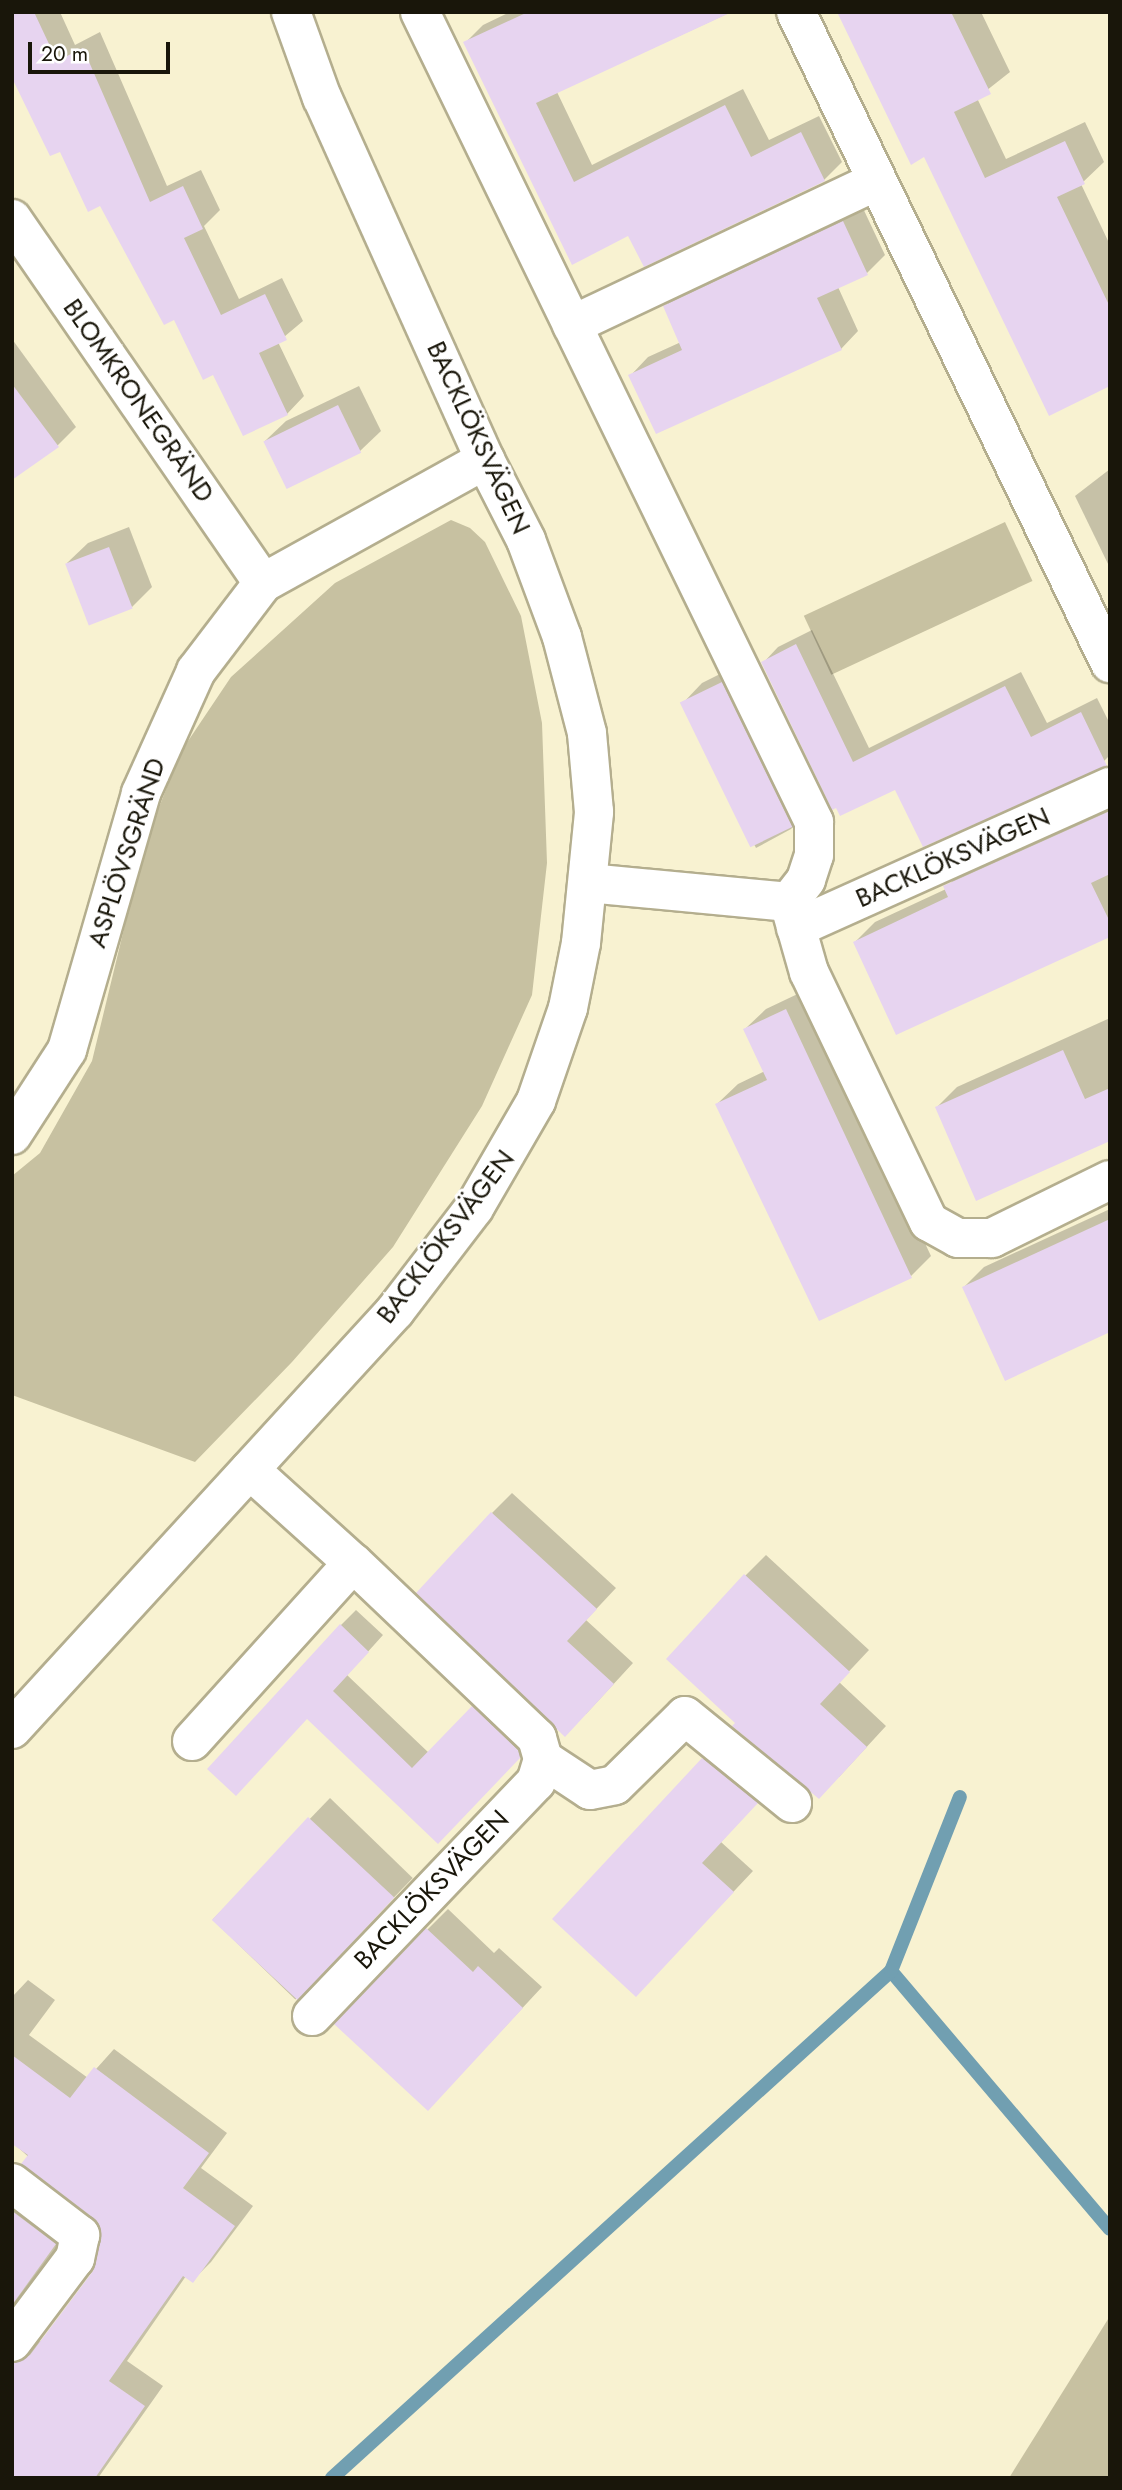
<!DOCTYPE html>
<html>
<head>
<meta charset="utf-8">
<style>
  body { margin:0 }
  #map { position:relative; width:1122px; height:2490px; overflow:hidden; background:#f8f2d1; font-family:Jost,sans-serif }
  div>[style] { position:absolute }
  .green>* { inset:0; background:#c7c1a1; transform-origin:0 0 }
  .shadow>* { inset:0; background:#0003; transform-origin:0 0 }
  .stream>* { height:14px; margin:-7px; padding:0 7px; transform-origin:7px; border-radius:7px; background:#719fb1 }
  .building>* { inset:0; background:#e7d4f0; transform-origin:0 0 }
  .roads { filter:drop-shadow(2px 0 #b4ae8e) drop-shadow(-2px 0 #b4ae8e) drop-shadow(0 2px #b4ae8e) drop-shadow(0 -2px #b4ae8e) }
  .minor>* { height:38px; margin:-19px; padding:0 19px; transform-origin:19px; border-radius:19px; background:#fff }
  span { translate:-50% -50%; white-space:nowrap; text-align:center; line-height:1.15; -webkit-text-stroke:6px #fff; paint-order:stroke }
  .street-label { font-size:26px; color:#19160a }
  .frame { position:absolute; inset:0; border:14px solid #19160a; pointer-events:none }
  .scale { position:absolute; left:28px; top:42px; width:142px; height:32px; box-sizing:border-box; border:4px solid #19160a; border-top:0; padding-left:9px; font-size:21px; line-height:24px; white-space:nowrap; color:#19160a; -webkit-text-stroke:5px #fff; paint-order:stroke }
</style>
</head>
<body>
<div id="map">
  <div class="green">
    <div style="clip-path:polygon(451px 520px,470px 528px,485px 542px,521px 616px,542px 723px,547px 863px,532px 995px,482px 1106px,393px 1247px,292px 1362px,195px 1462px,12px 1395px,12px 1176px,40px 1153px,92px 1061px,145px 842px,182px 750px,231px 677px,335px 583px)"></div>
    <div style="left:1005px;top:522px;width:65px;height:222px;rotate:65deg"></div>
    <div style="clip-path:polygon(1110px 2316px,1110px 2478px,1009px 2478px)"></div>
  </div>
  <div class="shadow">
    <div style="clip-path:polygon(12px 12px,60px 12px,75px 45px,100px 32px,167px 186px,201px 170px,220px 210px,204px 226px,239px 299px,282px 278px,303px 321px,278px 342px,304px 396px,287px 414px,214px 373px,175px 318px)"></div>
    <div style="clip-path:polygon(510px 12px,731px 12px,557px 92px,592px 165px,743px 89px,769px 140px,819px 116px,842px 162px,824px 180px,629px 234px,573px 262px,465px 43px,483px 25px)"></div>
    <div style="clip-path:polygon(839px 12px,981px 12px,1010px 72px,977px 98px,1006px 159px,1085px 122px,1104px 162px,1081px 184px,1110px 245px,1110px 384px,925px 155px)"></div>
    <div style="clip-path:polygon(861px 204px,885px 255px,867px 273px,838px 287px,858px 331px,841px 349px,631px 375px,648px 357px,681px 342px,665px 306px,683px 289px)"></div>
    <div style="clip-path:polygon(12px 339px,76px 427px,57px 446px,12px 449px)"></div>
    <div style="clip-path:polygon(359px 386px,381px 431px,360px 451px,287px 486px,265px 441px,286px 421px)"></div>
    <div style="clip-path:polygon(1110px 469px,1110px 568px,1075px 496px)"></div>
    <div style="clip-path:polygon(129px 527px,152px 587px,132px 607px,67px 563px,88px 543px)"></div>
    <div style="clip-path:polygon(812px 630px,869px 748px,1021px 672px,1047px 723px,1097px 698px,1110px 724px,1110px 755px,1099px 766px,896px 788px,841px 814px,763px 663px,778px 647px)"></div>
    <div style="clip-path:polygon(742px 663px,811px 809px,791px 829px,756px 848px,682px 704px,702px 683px)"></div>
    <div style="clip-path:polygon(1110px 801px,1110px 935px,855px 942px,875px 922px,946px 889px,965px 866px)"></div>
    <div style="clip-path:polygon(806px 990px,931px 1256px,911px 1276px,717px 1104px,738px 1084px,765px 1071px,745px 1029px,766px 1009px)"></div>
    <div style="clip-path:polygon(1110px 1018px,1110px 1140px,937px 1107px,957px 1087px)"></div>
    <div style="clip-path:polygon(1110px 1209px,1110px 1331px,964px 1287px,984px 1267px)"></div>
    <div style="clip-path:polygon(512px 1493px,616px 1588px,586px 1620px,633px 1663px,586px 1714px,492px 1513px)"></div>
    <div style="clip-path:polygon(766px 1555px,869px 1650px,839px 1682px,886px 1726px,839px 1777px,737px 1723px,745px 1576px)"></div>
    <div style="clip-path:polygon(356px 1610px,383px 1635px,347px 1675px,429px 1753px,488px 1692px,535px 1741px,454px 1826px,308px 1717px,341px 1625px)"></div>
    <div style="clip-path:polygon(724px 1739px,776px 1782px,721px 1842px,753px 1871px,656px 1974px,703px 1759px)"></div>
    <div style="left:330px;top:1798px;width:115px;height:169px;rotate:44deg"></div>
    <div style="clip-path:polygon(448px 1909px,494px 1953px,499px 1948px,542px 1987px,448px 2088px,427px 1930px)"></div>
    <div style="clip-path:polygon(28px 1980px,55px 2000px,29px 2035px,88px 2078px,114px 2049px,227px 2133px,201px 2168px,253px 2206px,211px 2262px,192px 2281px,186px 2276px,127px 2361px,163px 2386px,98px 2478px,12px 2478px,12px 2333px,30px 2345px,43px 2340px,94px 2272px,103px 2240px,95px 2217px,12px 2142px,12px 1997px)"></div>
    <div style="clip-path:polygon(12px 2188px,74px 2224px,12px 2313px)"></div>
  </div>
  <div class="stream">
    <div style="left:891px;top:1971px;width:338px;rotate:49.7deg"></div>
    <div style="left:332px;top:2478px;width:755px;rotate:-42.21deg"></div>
    <div style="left:891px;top:1971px;width:187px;rotate:-68.4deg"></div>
  </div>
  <div class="building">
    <div style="clip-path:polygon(12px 12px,34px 12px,57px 61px,83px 48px,150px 202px,183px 186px,203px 229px,184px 238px,221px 315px,265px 294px,287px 340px,259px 353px,288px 415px,243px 436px,213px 375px,203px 380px,174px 320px,164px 325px,100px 206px,88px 212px,60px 152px,50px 156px,12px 78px)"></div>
    <div style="clip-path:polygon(528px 12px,732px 12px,536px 103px,574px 182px,725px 105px,751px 157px,801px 132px,825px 181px,644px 267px,628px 236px,572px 265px,463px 42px)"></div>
    <div style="clip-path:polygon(837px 12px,951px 12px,991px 94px,954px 112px,985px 178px,1065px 141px,1085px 184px,1057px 197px,1110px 307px,1110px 386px,1049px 416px,924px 157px,911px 165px)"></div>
    <div style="clip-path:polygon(843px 221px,868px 275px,817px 298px,842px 350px,656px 434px,628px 375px,682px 350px,663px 306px)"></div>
    <div style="clip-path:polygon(12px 384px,59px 447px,12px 480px)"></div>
    <div style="left:338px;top:405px;width:53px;height:83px;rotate:64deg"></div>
    <div style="left:109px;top:547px;width:66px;height:47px;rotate:69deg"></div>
    <div style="clip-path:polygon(796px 644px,853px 762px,1005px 686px,1031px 737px,1081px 712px,1107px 766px,923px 847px,895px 790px,840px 816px,836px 808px,832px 810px,761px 662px)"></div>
    <div style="left:722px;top:682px;width:161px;height:47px;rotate:64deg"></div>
    <div style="clip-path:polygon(1110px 811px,1110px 874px,1091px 883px,1110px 922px,1110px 937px,896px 1035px,853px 942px,948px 897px,943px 886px)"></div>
    <div style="clip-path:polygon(786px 1009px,912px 1278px,819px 1321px,715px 1104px,767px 1080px,743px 1029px)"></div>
    <div style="clip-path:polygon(1063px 1050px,1085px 1099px,1110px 1088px,1110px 1141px,976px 1201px,935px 1107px)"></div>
    <div style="clip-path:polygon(1110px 1219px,1110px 1332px,1005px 1381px,962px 1287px)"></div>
    <div style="clip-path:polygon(491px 1512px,597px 1609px,567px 1641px,614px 1684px,565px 1737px,416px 1593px)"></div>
    <div style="clip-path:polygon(744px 1574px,850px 1672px,820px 1704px,867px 1747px,819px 1799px,732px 1726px,735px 1723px,666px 1659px)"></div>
    <div style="clip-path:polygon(340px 1624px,369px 1652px,333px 1691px,412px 1768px,472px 1706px,518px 1750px,520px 1758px,438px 1844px,307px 1719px,236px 1796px,207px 1769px)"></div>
    <div style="clip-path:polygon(702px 1758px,758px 1803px,702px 1863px,734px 1892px,636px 1997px,552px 1919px)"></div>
    <div style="left:308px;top:1817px;width:118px;height:141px;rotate:43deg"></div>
    <div style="clip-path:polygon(426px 1928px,473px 1972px,478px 1966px,523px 2008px,428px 2111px,334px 2024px)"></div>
    <div style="clip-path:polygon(12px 2055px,70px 2098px,94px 2067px,209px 2153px,183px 2188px,235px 2226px,193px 2283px,183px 2276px,109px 2381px,145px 2406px,95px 2478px,12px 2478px,12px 2363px,30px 2355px,93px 2271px,101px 2239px,93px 2218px,21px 2164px,28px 2155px,12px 2144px)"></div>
    <div style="clip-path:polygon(12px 2211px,56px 2244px,12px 2305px)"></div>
  </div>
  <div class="roads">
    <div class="minor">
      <div style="left:420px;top:12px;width:901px;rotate:64.06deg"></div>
      <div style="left:814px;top:822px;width:33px;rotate:90deg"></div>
      <div style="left:814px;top:855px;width:26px;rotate:108deg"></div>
      <div style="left:806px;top:880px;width:28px;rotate:128deg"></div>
      <div style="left:796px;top:12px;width:723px;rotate:64.25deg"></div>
      <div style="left:12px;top:219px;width:442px;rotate:55.4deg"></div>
      <div style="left:572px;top:325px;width:337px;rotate:-25.3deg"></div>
      <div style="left:588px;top:883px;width:202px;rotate:5.4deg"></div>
      <div style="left:789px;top:902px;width:73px;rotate:74.1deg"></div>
      <div style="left:809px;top:972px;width:277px;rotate:64.4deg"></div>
      <div style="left:929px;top:1222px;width:33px;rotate:29deg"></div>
      <div style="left:958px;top:1238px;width:34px"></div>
      <div style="left:992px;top:1238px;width:131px;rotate:-26.2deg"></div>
      <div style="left:796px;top:928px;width:344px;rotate:-24.2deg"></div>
      <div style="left:12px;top:1135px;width:101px;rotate:-57.1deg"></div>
      <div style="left:67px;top:1050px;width:267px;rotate:-73.9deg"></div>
      <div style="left:141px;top:793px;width:134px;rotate:-65.7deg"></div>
      <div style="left:196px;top:671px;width:111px;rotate:-52.7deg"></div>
      <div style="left:263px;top:583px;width:254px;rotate:-29deg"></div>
      <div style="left:12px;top:1729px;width:567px;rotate:-47.5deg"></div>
      <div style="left:395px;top:1311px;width:130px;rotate:-52.5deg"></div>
      <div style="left:474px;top:1208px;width:124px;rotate:-59.9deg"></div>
      <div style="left:536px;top:1101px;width:98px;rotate:-71deg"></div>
      <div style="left:568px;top:1008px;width:66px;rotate:-78.7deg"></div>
      <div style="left:581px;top:943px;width:132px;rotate:-84.3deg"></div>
      <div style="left:594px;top:812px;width:79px;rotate:-95.1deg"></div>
      <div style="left:587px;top:733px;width:99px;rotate:-104.6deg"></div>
      <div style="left:562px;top:637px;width:103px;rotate:-110.4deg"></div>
      <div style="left:526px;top:540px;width:90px;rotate:-117.1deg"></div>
      <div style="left:485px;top:460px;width:397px;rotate:-114.2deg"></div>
      <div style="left:322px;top:98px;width:91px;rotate:-109.8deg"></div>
      <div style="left:192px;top:1741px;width:240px;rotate:-47.9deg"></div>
      <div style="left:353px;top:1563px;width:139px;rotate:-137.9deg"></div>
      <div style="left:543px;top:1759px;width:56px;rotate:33.4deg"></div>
      <div style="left:590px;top:1790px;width:25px;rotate:-11deg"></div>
      <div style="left:615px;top:1785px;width:98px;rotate:-44.6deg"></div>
      <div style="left:685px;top:1716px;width:138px;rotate:39.1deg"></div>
      <div style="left:312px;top:2016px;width:324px;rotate:-46.3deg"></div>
      <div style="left:536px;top:1782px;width:24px;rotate:-73deg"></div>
      <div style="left:543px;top:1759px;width:22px;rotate:-106deg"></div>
      <div style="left:537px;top:1738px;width:254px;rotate:-136.4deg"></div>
      <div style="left:12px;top:2183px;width:86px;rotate:37.4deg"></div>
      <div style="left:80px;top:2235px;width:24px;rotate:102deg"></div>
      <div style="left:75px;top:2258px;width:105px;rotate:126.9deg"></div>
    </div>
  </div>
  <div class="street-label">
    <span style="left:138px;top:401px;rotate:55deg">BLOMKRONEGRÄND</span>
    <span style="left:478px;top:438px;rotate:65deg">BACKLÖKSVÄGEN</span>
    <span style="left:127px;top:853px;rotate:-72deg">ASPLÖVSGRÄND</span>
    <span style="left:953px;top:858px;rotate:-24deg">BACKLÖKSVÄGEN</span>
    <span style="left:446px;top:1237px;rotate:-53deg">BACKLÖKSVÄGEN</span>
    <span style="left:432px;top:1890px;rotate:-46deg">BACKLÖKSVÄGEN</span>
  </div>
  <div class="frame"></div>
  <div class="scale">20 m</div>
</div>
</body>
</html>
